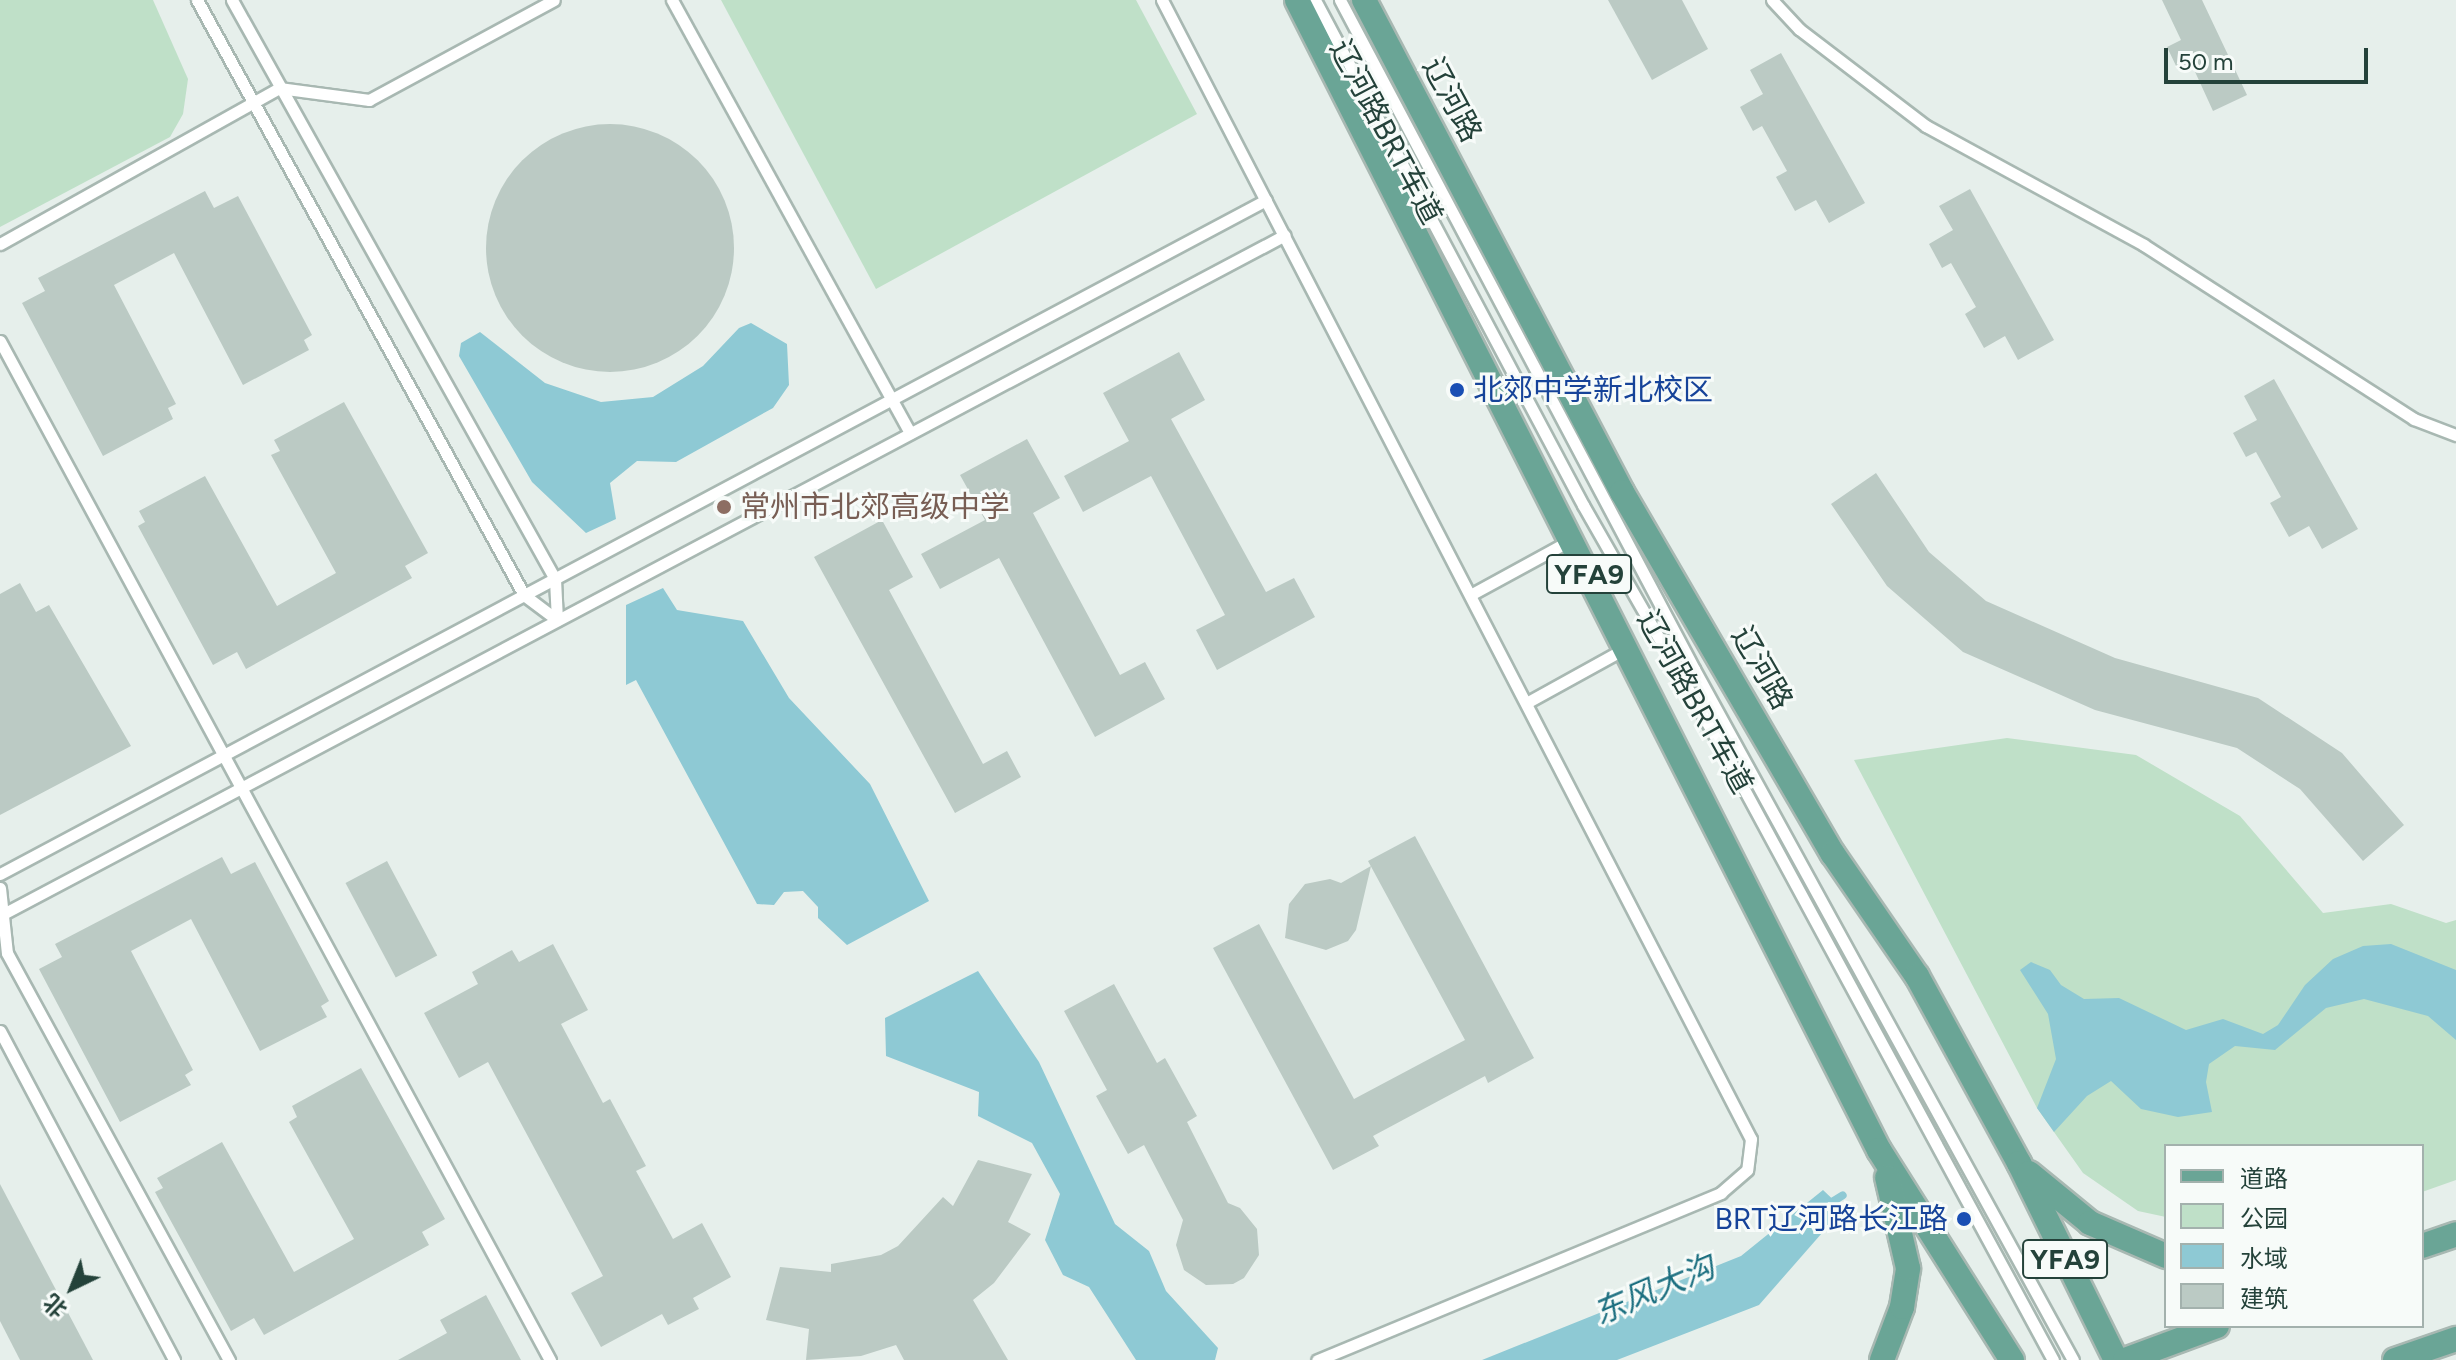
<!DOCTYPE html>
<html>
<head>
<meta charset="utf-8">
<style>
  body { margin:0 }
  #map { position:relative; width:2456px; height:1360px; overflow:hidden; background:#e6efeb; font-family:Figtree,"Noto Sans SC",sans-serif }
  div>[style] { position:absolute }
  .green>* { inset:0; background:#bfe0c8 }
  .water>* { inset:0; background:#8ec9d4 }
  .stream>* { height:8px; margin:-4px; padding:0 4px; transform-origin:4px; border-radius:4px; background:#8ec9d4 }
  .building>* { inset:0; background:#bbcac4; transform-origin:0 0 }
  .round { border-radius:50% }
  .roads { filter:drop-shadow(2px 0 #a8b8b2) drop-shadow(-2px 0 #a8b8b2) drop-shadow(0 2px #a8b8b2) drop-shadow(0 -2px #a8b8b2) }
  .lane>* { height:11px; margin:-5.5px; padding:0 5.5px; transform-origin:5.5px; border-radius:5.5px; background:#fff }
  .primary>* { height:24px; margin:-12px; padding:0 12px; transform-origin:12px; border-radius:12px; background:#6aa596 }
  .dots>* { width:22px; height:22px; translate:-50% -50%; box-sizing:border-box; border:4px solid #f7fbf9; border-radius:50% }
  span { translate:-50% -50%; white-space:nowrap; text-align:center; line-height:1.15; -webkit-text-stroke:6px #f7fbf9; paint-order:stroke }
  .shield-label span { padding:2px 6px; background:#f7fbf9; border:2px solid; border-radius:6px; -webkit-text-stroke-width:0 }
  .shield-label { font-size:28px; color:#24423a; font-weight:700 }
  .street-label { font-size:30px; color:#24423a }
  .transit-label { font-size:30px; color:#164399 }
  .left { translate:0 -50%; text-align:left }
  .right { translate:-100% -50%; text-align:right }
  .education-label { font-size:30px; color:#785e54 }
  .water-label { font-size:32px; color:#1c6f80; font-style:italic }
  .legend { position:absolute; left:2164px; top:1144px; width:260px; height:184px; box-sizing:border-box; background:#f7fbf9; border:2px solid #a3b1ad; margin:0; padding:10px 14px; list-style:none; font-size:24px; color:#24423a }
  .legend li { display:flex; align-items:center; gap:16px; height:40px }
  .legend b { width:40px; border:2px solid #a3b1ad }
  .north { position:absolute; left:32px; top:1248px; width:80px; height:80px; -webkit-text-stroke:6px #f7fbf9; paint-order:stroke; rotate:223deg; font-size:22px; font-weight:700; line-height:32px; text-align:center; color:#24423a }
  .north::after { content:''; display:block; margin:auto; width:28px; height:36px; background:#24423a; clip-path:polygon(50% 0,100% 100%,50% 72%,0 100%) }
  .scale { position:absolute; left:2164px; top:48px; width:204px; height:36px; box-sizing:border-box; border:4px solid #24423a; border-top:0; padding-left:10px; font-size:24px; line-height:28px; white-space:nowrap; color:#24423a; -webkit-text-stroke:6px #f7fbf9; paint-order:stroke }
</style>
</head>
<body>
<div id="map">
  <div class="green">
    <div style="clip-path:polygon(0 0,153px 0,188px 79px,183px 114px,170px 137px,0 227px)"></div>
    <div style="clip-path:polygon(721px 0,1136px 0,1197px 114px,876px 289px)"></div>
    <div style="clip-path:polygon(2007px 738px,2136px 755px,2240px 816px,2323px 913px,2391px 904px,2446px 923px,2456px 920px,2456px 1180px,2422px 1192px,2422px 1146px,2166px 1146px,2166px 1217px,2138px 1211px,2083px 1173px,2037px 1108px,1854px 760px)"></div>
  </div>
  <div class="water">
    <div style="clip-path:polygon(751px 323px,787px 344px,789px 385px,773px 408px,676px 462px,637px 461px,610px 483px,616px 519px,586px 533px,532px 482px,459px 356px,461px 343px,480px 332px,545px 383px,601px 402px,653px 397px,703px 366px,739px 328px)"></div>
    <div style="clip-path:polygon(663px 588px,677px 610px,743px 621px,789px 698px,870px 784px,929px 901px,847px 945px,818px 918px,818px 907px,803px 891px,784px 892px,774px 905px,757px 904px,636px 680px,626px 685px,626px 605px)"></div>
    <div style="clip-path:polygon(2391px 944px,2456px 970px,2456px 1040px,2428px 1016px,2364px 999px,2326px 1008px,2275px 1050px,2235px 1046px,2209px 1064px,2206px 1082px,2212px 1112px,2178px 1117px,2141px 1109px,2111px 1081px,2087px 1096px,2054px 1132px,2037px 1108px,2056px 1059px,2048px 1014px,2020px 970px,2031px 962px,2050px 970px,2061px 985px,2084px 999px,2119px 998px,2186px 1030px,2223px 1019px,2263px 1034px,2278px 1025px,2305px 985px,2333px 959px,2363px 946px)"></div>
    <div style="clip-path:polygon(978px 971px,1039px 1062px,1115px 1224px,1149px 1251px,1166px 1291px,1218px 1348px,1215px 1360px,1136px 1360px,1089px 1287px,1063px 1275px,1045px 1240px,1060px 1194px,1032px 1143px,978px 1116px,979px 1092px,886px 1056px,885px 1018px)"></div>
    <div style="clip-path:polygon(1823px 1190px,1843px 1209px,1759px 1305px,1617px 1360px,1482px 1360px,1741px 1256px)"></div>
  </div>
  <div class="stream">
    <div style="left:1824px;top:1207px;width:22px;rotate:-32deg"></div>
  </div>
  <div class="building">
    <div style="clip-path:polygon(1608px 0,1682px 0,1708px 49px,1652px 80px)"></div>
    <div style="clip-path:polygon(2162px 0,2202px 0,2247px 95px,2213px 111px,2191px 63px,2178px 70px,2167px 47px,2181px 40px)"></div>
    <div style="clip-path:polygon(1781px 53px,1865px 203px,1829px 223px,1816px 200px,1795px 211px,1776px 177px,1787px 171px,1762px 126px,1753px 131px,1740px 107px,1763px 94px,1750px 70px)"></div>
    <div class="round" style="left:486px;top:124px;width:248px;height:248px"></div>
    <div style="clip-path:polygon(1970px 189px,2054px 340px,2018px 360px,2005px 336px,1984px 348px,1965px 314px,1976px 307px,1951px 263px,1942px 268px,1929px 244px,1953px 230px,1939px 206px)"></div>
    <div style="clip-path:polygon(205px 191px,214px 208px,238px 196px,312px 335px,304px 340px,309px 350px,243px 385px,174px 253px,114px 285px,176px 404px,168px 408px,173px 419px,103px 456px,22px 303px,45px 291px,38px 278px)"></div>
    <div style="clip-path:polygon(1179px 352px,1205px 400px,1171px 419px,1266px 592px,1294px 578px,1315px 617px,1217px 670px,1196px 630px,1225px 615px,1151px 476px,1083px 512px,1064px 476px,1129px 441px,1103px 393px)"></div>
    <div style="clip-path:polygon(2274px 379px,2358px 529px,2322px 549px,2309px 526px,2289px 537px,2270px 503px,2281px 497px,2256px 452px,2246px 457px,2233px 433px,2257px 420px,2244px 396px)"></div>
    <div style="clip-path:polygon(344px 402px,428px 553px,405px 566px,412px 578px,246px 669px,237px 652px,213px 665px,138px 526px,145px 522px,139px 511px,205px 476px,277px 606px,336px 573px,271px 455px,280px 451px,274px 440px)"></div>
    <div style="clip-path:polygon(1027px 439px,1060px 498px,1033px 513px,1120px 675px,1145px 662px,1165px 699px,1095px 737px,999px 558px,940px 589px,921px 554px,985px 520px,960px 475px)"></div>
    <div style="clip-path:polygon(1876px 473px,1929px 552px,1986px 601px,2115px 658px,2258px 698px,2342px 753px,2404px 825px,2363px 861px,2300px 789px,2237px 748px,2095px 710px,1963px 652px,1887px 586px,1831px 504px)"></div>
    <div style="clip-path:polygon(882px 520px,913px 577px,889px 590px,983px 764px,1007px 751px,1021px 777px,955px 813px,814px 557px)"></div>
    <div style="clip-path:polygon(20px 583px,36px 612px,49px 605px,131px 746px,0 815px,0 594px)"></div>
    <div style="clip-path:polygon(1415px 836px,1534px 1058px,1488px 1083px,1485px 1076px,1373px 1136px,1379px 1146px,1333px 1170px,1213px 948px,1259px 924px,1354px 1099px,1465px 1040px,1368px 861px)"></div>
    <div style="clip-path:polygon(222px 857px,231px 874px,255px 862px,329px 1001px,321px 1006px,327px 1017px,260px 1051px,191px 919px,131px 951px,193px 1070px,185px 1075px,191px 1085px,120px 1122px,39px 969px,62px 957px,55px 944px)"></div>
    <div style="left:387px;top:861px;width:107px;height:47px;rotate:62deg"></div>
    <div style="clip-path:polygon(1371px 866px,1356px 930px,1348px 941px,1326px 950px,1285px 938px,1289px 904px,1305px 884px,1330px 879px,1341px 883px)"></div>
    <div style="clip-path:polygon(553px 944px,588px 1010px,561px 1024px,603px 1103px,610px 1099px,646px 1166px,636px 1171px,673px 1239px,702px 1223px,731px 1277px,693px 1298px,699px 1309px,668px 1325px,662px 1314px,601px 1347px,571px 1293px,603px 1276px,488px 1062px,459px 1078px,424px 1013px,478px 984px,472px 972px,512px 950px,519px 962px)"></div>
    <div style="clip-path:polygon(1114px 984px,1157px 1063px,1165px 1058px,1197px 1116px,1187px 1122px,1228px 1203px,1240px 1208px,1257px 1229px,1259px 1255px,1244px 1278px,1233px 1284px,1206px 1285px,1184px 1270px,1176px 1245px,1183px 1220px,1144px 1145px,1128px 1154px,1096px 1096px,1107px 1090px,1064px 1011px)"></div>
    <div style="clip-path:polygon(361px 1068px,445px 1219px,422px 1232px,429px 1245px,264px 1335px,254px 1318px,231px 1331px,155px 1192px,163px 1188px,157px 1178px,222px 1142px,294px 1272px,354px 1239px,289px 1122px,297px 1117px,292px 1106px)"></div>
    <div style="clip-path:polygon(978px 1160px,1032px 1174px,1008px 1222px,1031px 1234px,994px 1283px,973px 1300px,1008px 1360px,904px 1360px,896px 1345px,861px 1356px,806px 1360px,809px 1329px,766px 1320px,780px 1267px,831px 1272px,831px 1264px,881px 1255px,898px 1246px,943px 1197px,953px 1206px)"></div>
    <div style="clip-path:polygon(0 1184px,93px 1360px,20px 1360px,0 1321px)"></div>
    <div style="clip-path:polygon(486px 1295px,521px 1360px,398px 1360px,447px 1333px,440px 1320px)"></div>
  </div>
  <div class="roads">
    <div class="lane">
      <div style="left:197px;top:0;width:679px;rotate:61.21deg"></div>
      <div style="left:524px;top:595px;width:41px;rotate:37.1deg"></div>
      <div style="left:557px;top:620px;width:41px;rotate:-92.8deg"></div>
      <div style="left:555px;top:579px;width:663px;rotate:-119.16deg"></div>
      <div style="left:672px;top:0;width:494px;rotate:61.2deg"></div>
      <div style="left:1162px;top:0;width:1282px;rotate:62.66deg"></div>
      <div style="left:1751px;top:1139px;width:31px;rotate:97deg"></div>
      <div style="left:1747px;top:1170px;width:35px;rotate:139deg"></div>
      <div style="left:1721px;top:1193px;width:437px;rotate:157.5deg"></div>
      <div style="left:1315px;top:0;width:572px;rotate:62.05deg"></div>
      <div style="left:1583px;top:505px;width:287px;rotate:60.3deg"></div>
      <div style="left:1725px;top:754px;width:689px;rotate:61.58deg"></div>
      <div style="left:1340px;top:0;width:757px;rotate:62.11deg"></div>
      <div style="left:1694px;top:669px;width:788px;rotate:61.26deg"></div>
      <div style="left:1772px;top:0;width:40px;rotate:47deg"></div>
      <div style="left:1799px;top:29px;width:160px;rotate:37.4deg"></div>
      <div style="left:1926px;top:126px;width:248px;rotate:28.6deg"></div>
      <div style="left:2144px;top:245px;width:321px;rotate:32.8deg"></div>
      <div style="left:2414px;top:419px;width:45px;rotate:20.9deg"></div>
      <div style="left:0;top:244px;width:320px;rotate:-29.2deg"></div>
      <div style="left:279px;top:88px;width:91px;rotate:7.6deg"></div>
      <div style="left:369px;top:100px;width:210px;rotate:-28.4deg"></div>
      <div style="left:0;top:341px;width:1158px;rotate:61.64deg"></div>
      <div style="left:1472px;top:594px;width:113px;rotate:-28.6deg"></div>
      <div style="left:1528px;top:702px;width:112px;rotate:-28.9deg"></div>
      <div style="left:0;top:874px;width:1434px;rotate:-28.03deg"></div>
      <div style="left:0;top:888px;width:65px;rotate:83.9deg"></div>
      <div style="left:7px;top:953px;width:464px;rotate:61.4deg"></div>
      <div style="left:5px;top:913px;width:1448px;rotate:-27.91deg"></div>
      <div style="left:0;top:1031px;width:372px;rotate:62.1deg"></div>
    </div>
    <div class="primary">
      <div style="left:1297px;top:0;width:1289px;rotate:63.16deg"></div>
      <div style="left:1879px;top:1150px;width:249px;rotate:57.7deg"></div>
      <div style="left:1364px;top:0;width:556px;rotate:62.33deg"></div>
      <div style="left:1622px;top:492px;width:419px;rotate:59.8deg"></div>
      <div style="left:1833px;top:854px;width:148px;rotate:55.5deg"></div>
      <div style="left:1917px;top:976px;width:213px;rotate:61.4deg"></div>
      <div style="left:2019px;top:1163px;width:220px;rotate:63.8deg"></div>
      <div style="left:2029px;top:1173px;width:79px;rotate:39.3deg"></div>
      <div style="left:2090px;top:1223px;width:83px;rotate:23.5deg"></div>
      <div style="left:2422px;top:1246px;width:36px;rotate:-19deg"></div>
      <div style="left:1882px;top:1360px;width:57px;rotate:-69.3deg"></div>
      <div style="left:1902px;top:1307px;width:39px;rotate:-81deg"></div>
      <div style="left:1908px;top:1268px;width:93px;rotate:-103deg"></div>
      <div style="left:2125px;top:1360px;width:98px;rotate:-20.3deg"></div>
      <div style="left:2395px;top:1360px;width:65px;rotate:-19deg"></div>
    </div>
  </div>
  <div class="dots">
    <div style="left:1457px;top:390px;background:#1a4fb4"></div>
    <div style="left:724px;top:507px;background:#8d6e63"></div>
    <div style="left:1964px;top:1219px;background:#1a4fb4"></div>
  </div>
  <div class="shield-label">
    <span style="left:1589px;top:574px">YFA9</span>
    <span style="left:2065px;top:1259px">YFA9</span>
  </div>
  <div class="street-label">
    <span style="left:1452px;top:100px;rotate:62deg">辽河路</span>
    <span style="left:1386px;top:132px;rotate:62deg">辽河路BRT车道</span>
    <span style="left:1762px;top:668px;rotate:60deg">辽河路</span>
    <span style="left:1695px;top:702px;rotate:61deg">辽河路BRT车道</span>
  </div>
  <div class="transit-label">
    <span class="left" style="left:1473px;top:390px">北郊中学新北校区</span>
    <span class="right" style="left:1948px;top:1219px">BRT辽河路长江路</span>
  </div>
  <div class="education-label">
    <span class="left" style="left:740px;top:507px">常州市北郊高级中学</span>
  </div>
  <div class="water-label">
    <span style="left:1654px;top:1290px;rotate:-23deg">东风大沟</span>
  </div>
  <ul class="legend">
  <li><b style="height:10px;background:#6aa596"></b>道路</li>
  <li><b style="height:22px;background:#bfe0c8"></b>公园</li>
  <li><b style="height:22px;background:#8ec9d4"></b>水域</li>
  <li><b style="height:22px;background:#bbcac4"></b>建筑</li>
  </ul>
  <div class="north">北</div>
  <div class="scale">50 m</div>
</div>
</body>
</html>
